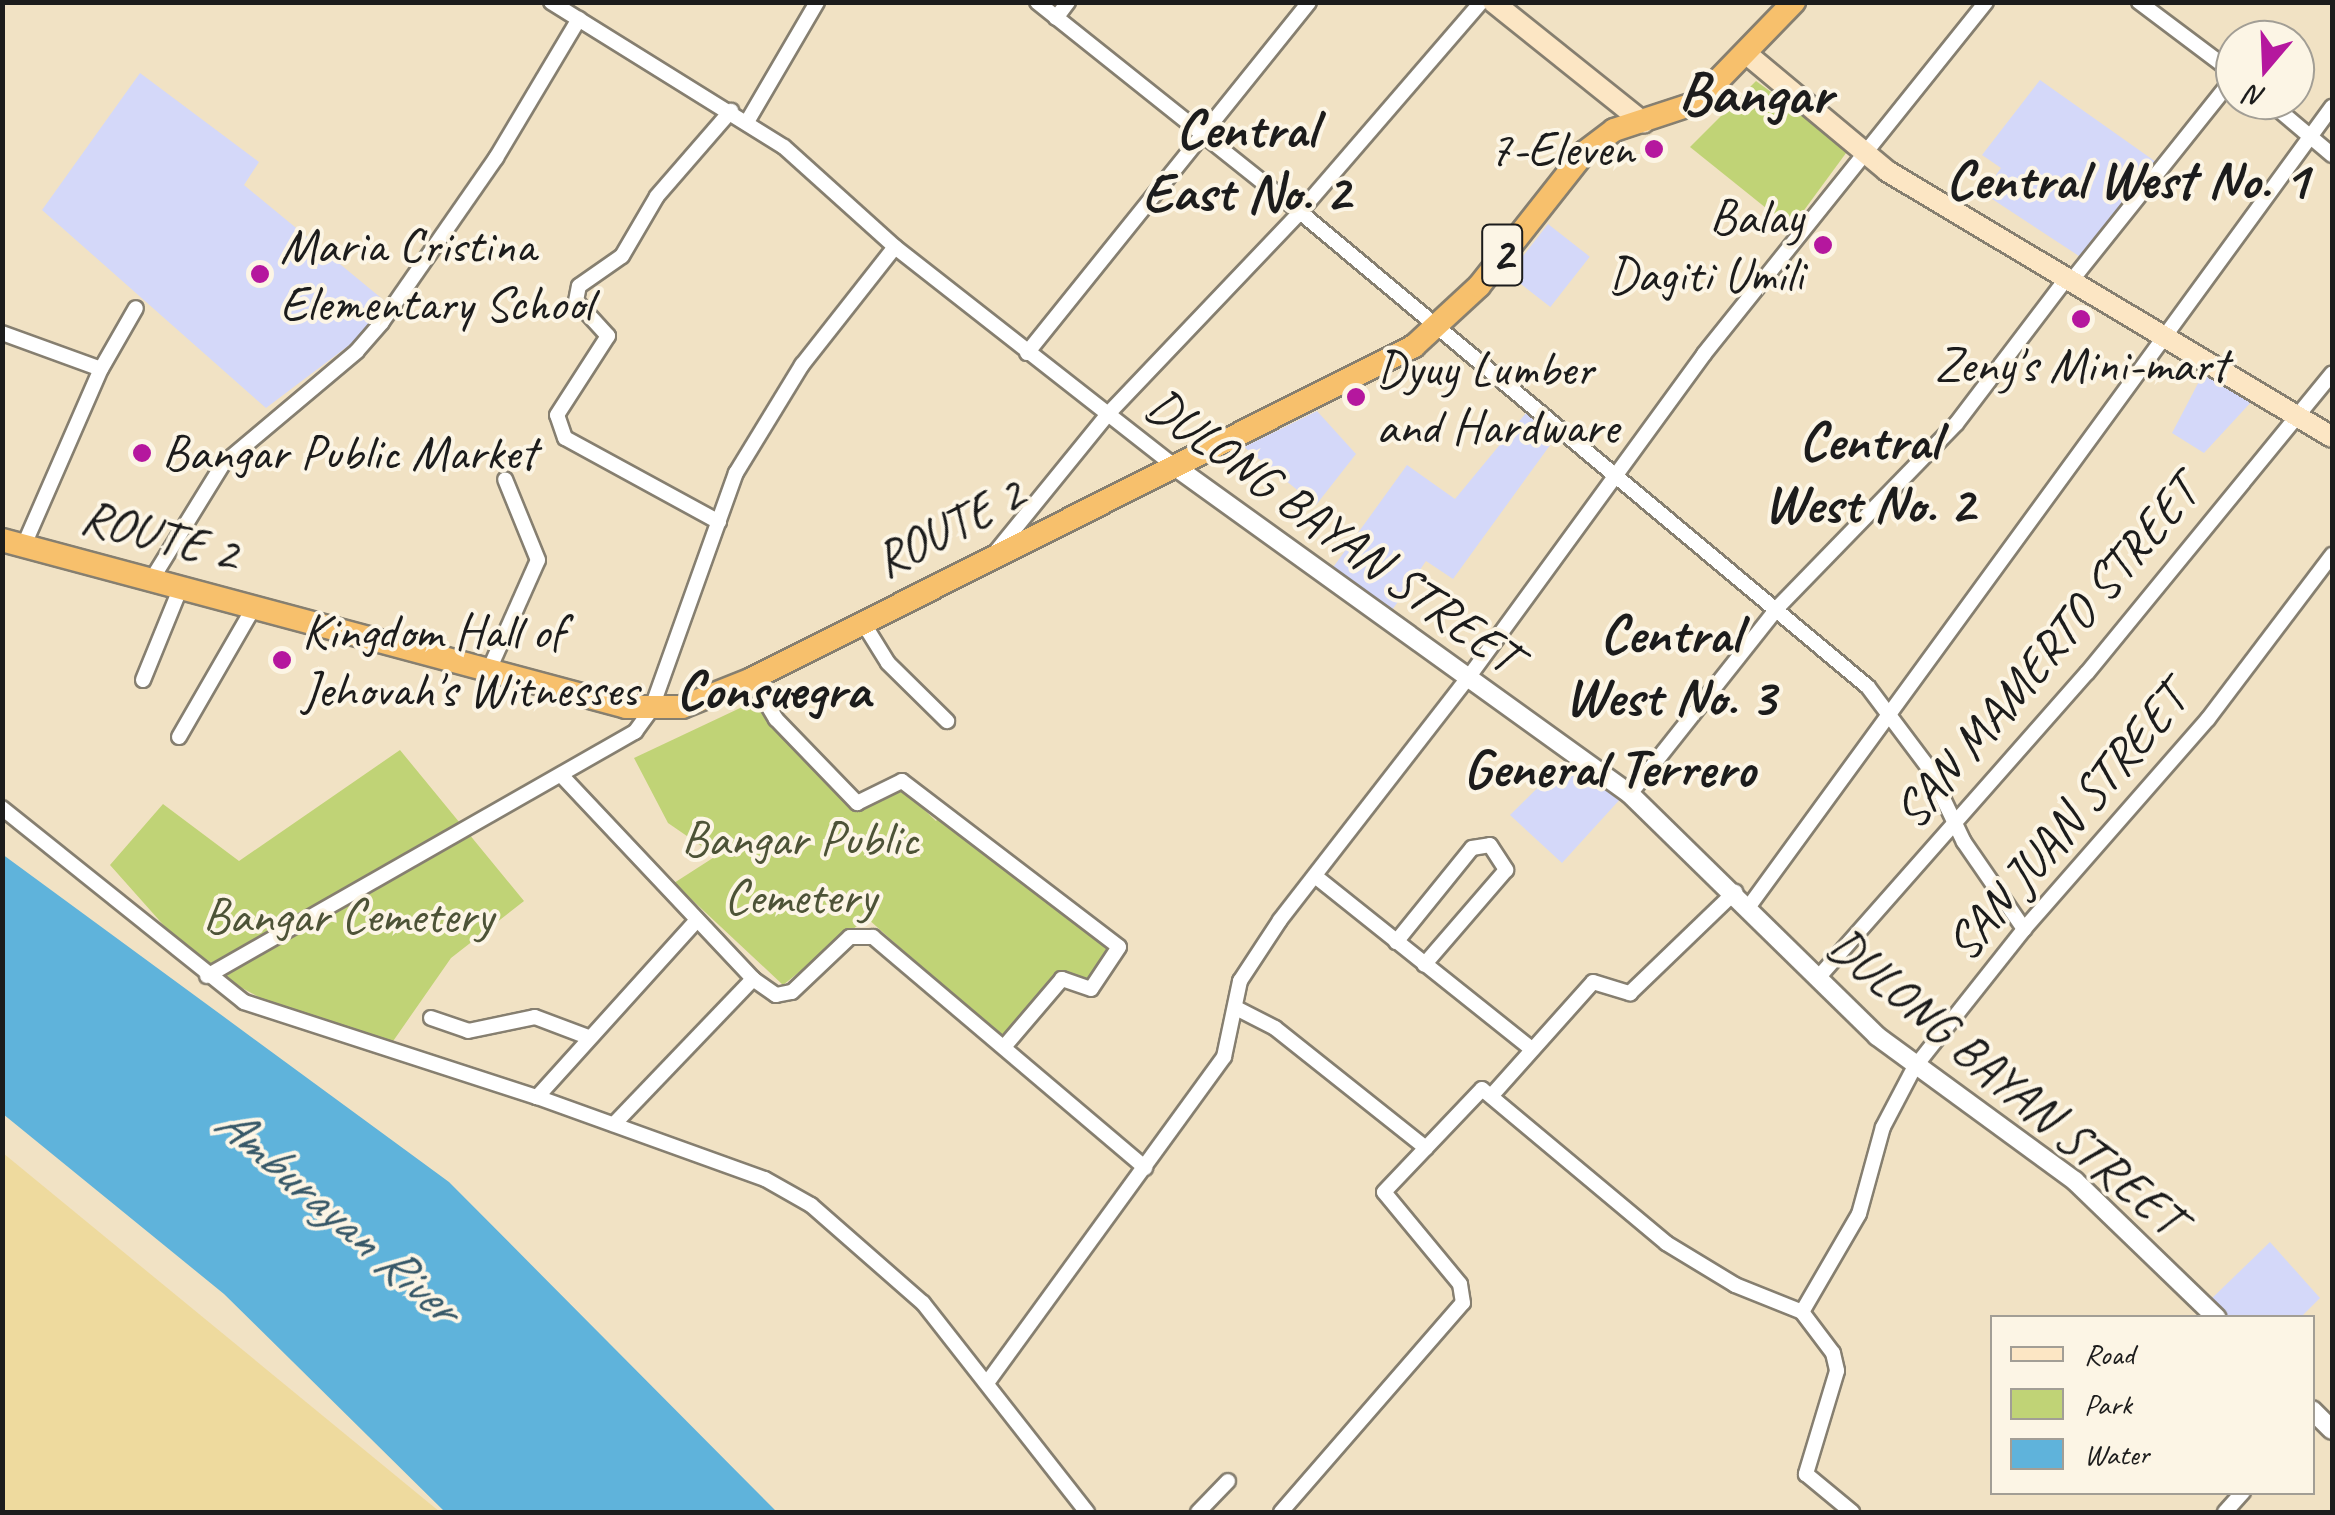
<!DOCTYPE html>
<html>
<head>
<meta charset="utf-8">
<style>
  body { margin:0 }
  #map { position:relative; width:2335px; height:1515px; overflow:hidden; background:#f1e2c4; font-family:Caveat,sans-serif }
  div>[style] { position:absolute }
  .built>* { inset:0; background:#d4d8f9; transform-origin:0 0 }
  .green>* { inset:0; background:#c0d376 }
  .sand>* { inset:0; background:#eeda9e }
  .water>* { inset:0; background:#5fb3db }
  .roads { filter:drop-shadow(2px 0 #867f70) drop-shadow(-2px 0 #867f70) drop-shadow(0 2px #867f70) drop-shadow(0 -2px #867f70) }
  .minor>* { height:14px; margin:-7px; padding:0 7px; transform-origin:7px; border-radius:7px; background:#fff }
  .tertiary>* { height:18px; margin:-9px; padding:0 9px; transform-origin:9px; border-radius:9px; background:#fff }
  .secondary>* { height:20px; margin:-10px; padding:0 10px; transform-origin:10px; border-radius:10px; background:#fce6c4 }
  .trunk>* { height:22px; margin:-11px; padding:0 11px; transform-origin:11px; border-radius:11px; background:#f7c06c }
  .dots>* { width:28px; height:28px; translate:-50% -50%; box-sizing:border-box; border:5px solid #fcf5e5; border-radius:50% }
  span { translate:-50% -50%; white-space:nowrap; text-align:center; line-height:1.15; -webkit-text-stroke:8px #fcf5e5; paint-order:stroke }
  .shield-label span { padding:2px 8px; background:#fcf5e5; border:2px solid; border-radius:8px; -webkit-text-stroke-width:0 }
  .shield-label { font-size:48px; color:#1c1c1c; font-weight:700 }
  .poi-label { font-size:50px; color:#1c1c1c }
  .right { translate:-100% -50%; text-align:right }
  .left { translate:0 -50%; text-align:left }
  .street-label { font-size:50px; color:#1c1c1c }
  .park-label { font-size:50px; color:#4d5337 }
  .water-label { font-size:52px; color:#375868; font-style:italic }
  .quarter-label { font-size:55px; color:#1c1c1c; font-weight:700 }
  .district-label { font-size:60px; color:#1c1c1c; font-weight:700 }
  .frame { position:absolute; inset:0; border:5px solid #1c1c1c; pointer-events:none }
  .legend { position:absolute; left:1990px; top:1315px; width:325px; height:180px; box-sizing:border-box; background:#fcf5e5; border:2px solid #a29e95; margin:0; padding:12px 18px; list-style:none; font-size:30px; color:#1c1c1c }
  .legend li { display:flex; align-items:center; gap:20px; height:50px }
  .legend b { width:50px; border:2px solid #a29e95 }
  .north { position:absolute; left:2215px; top:20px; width:100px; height:100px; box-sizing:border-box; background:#fcf5e5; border:2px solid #a29e95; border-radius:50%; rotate:199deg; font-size:28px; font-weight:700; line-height:40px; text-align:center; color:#1c1c1c }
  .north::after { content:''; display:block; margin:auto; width:35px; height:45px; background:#b5179e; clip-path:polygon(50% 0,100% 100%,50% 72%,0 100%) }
</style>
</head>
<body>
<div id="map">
  <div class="built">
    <div style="clip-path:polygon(140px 73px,259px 162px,244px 185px,386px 302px,364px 334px,266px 408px,42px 210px)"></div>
    <div style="clip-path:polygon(2040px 80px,2156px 162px,2082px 258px,1983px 193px,2001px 168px,1982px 155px)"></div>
    <div style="left:1548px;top:224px;width:53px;height:64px;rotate:38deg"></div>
    <div style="clip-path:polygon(2205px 370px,2253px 400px,2204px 453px,2172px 433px)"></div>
    <div style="clip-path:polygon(1317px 411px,1356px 454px,1316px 505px,1244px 447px)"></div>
    <div style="clip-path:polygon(1526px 413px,1556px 437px,1453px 579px,1426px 561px,1388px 616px,1329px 573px,1407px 465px,1455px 499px)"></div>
    <div style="clip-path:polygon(1569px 757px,1623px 796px,1562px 863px,1510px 815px)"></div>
    <div style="clip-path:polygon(2270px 1242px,2320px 1298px,2300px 1318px,2222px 1317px,2207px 1303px)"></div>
  </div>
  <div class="green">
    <div style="clip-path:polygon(1756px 81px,1849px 149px,1791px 228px,1690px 147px)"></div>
    <div style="clip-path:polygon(755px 701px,860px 810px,896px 783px,936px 821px,941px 815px,1114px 948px,1084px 985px,1058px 974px,1005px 1042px,867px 918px,783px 985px,674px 883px,716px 856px,668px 823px,634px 758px)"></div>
    <div style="clip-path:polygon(400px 750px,524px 901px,451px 958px,389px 1047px,285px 1011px,199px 965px,110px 865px,163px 804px,239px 861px)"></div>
  </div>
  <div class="sand">
    <div style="clip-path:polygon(2px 1153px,3px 1153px,440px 1512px,3px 1512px)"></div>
  </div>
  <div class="water">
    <div style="clip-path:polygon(2px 854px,449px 1182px,777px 1512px,445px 1512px,224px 1294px,3px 1114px)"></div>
  </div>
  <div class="roads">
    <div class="minor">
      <div style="left:551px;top:2px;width:274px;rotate:31.9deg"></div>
      <div style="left:784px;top:147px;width:149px;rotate:42deg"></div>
      <div style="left:895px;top:247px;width:353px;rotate:38.1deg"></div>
      <div style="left:1037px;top:2px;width:337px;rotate:38.6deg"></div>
      <div style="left:1300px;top:212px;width:740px;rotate:39.9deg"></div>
      <div style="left:1868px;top:687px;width:100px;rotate:53.1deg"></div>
      <div style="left:1928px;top:767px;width:83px;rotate:64.4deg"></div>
      <div style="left:1964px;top:842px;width:106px;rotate:55.4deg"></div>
      <div style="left:2139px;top:2px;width:120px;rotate:36.9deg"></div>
      <div style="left:1056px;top:18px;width:20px;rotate:-53deg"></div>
      <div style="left:2267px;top:100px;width:85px;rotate:40.2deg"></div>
      <div style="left:747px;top:122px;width:139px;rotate:-59.7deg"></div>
      <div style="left:2072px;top:280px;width:261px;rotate:-51.4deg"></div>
      <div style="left:2px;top:333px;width:105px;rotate:20deg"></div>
      <div style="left:1027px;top:353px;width:450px;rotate:-51.2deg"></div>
      <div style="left:719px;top:522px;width:175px;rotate:-151.4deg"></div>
      <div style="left:565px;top:438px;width:24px;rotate:-109deg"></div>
      <div style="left:557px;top:415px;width:94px;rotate:-57.2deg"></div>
      <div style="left:608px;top:336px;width:47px;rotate:-132.4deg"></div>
      <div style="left:576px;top:301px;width:15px;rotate:-79deg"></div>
      <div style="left:579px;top:286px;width:52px;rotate:-34.9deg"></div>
      <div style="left:622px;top:256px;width:69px;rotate:-59.7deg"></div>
      <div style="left:657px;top:196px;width:113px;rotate:-49deg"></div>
      <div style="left:24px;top:545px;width:192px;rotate:-66.4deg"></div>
      <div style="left:101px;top:369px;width:70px;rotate:-60.2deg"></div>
      <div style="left:995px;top:553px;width:178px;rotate:-50.9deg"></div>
      <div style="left:1107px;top:415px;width:280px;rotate:-46.4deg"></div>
      <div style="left:1300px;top:212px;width:277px;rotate:-49.2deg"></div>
      <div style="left:152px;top:579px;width:135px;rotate:-58.3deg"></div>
      <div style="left:223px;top:464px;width:175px;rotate:-40.1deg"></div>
      <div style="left:357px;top:351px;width:38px;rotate:-49deg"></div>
      <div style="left:382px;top:322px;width:200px;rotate:-55.2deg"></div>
      <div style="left:496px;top:158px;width:162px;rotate:-59.2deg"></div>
      <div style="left:862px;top:621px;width:49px;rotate:58.2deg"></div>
      <div style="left:888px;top:663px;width:83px;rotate:44.5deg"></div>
      <div style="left:489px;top:670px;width:120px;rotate:-66deg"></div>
      <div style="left:538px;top:560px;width:87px;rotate:-112.2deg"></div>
      <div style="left:752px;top:679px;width:47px;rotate:59deg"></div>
      <div style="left:776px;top:719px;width:117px;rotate:46deg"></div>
      <div style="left:857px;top:803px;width:50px;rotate:-26.1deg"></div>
      <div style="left:902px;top:781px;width:273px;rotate:37.4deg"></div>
      <div style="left:1119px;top:947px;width:50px;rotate:123.7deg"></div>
      <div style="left:1091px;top:989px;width:31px;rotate:-161deg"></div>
      <div style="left:1062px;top:979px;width:89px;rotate:130.5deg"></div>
      <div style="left:143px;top:680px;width:100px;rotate:-67.8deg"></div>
      <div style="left:179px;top:737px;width:150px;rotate:-60deg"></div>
      <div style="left:562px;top:776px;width:279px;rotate:46.7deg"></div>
      <div style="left:753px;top:979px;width:28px;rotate:35deg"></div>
      <div style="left:776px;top:995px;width:16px;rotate:-11deg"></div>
      <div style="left:792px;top:992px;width:80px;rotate:-43.5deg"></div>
      <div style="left:850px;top:937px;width:23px"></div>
      <div style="left:873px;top:937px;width:357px;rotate:40.3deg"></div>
      <div style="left:1630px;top:794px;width:238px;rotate:-51.6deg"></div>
      <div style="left:1778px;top:607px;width:255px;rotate:-45.8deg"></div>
      <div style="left:1956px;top:424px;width:183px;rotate:-52.8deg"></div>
      <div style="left:2px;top:808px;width:310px;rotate:38.7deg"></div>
      <div style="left:244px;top:1002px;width:308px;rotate:18deg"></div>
      <div style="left:1315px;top:876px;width:278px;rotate:38.6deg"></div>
      <div style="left:1750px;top:905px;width:988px;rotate:-53.9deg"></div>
      <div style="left:697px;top:920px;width:239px;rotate:132.1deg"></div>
      <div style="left:537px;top:1097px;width:242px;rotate:19.8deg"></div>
      <div style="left:765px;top:1179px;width:53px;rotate:29.5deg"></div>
      <div style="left:811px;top:1205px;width:149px;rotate:41.2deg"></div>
      <div style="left:923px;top:1303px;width:266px;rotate:51.9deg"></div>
      <div style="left:1396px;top:942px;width:121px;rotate:-51deg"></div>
      <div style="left:1472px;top:848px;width:18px;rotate:-9deg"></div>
      <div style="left:1490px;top:845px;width:30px;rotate:57deg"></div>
      <div style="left:1506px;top:870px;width:125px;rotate:130.8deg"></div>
      <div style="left:207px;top:976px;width:493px;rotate:-29.7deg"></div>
      <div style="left:635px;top:732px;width:27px;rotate:-54deg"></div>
      <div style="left:651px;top:710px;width:252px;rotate:-70.3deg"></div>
      <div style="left:736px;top:473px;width:127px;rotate:-58.6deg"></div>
      <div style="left:802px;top:365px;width:150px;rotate:-51.8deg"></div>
      <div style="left:1817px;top:979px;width:408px;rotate:-48.6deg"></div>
      <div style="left:2087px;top:673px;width:387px;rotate:-50.7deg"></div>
      <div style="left:1236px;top:1008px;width:44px;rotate:27.1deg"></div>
      <div style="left:1275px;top:1028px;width:193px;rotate:38.5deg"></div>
      <div style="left:431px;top:1018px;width:39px;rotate:19deg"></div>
      <div style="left:468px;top:1031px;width:68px;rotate:-11.8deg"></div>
      <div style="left:535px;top:1017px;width:57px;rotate:20.7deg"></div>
      <div style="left:1493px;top:1094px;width:150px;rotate:-48.2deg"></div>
      <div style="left:1593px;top:982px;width:39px;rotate:17deg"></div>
      <div style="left:1630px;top:993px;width:146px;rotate:-43.9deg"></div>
      <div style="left:614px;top:1124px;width:201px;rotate:-46.2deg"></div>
      <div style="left:1802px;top:1312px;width:113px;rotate:-59.8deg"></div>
      <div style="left:1859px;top:1214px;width:90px;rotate:-74.6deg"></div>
      <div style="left:1883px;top:1127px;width:67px;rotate:-62.3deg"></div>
      <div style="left:1914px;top:1068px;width:177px;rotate:-51.6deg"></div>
      <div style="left:2024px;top:929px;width:279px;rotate:-48.8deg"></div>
      <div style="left:2208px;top:719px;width:206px;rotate:-52.9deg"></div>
      <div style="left:987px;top:1383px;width:403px;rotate:-54deg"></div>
      <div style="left:1224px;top:1057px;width:78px;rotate:-78.1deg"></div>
      <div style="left:1240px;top:981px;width:73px;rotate:-56.7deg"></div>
      <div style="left:1280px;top:920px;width:306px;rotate:-52.2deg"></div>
      <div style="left:1468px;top:678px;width:401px;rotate:-53.9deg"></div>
      <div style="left:1704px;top:354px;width:451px;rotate:-51.3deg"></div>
      <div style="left:1198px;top:1512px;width:43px;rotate:-45.9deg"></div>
      <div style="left:1281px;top:1512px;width:277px;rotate:-49deg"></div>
      <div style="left:1463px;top:1303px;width:19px;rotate:-99deg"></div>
      <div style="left:1460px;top:1284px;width:119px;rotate:-129.6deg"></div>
      <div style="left:1384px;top:1192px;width:142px;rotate:-46.4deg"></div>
      <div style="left:1482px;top:1089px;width:240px;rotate:39.9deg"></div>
      <div style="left:1666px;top:1243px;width:81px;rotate:31.3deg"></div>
      <div style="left:1735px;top:1285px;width:72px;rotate:21.9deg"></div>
      <div style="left:1802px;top:1312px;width:51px;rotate:52.9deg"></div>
      <div style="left:1833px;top:1353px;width:18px;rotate:77deg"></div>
      <div style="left:1837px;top:1371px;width:108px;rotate:106.8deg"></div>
      <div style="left:1806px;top:1474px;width:60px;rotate:39.6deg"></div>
      <div style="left:2225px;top:1512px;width:27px;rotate:-48deg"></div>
    </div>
    <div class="tertiary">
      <div style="left:1173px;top:465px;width:563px;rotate:35.75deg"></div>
      <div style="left:1630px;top:794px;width:346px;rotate:44.4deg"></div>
      <div style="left:1877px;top:1036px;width:245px;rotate:36.2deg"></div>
      <div style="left:2075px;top:1181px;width:197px;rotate:44deg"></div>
      <div style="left:2312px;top:1410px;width:28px;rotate:45deg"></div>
    </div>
    <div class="secondary">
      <div style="left:1493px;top:2px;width:193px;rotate:38.7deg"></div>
      <div style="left:1748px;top:55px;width:181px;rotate:39.8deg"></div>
      <div style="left:1887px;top:171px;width:518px;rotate:30.87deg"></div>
    </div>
    <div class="trunk">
      <div style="left:2px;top:540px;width:646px;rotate:14.98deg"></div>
      <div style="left:626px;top:707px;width:56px"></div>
      <div style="left:682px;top:707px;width:75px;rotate:-21.8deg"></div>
      <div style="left:752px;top:679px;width:741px;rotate:-26.7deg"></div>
      <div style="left:1414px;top:346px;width:88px;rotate:-42.7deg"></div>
      <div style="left:1479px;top:286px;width:171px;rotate:-51.7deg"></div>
      <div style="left:1585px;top:152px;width:36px;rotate:-37deg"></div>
      <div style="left:1614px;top:130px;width:86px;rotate:-18.2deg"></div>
      <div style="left:1696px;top:103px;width:141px;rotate:-45.9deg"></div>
    </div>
  </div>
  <div class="dots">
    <div style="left:1654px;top:149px;background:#b5179e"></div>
    <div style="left:1823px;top:245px;background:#b5179e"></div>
    <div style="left:260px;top:274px;background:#b5179e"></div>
    <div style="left:2081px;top:319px;background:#b5179e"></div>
    <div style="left:1356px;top:397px;background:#b5179e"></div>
    <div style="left:142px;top:453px;background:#b5179e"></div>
    <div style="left:282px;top:660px;background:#b5179e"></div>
  </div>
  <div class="shield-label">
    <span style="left:1502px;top:255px">2</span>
  </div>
  <div class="poi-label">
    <span class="right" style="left:1634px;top:149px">7-Eleven</span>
    <span class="right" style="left:1803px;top:245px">Balay<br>Dagiti Umili</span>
    <span class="left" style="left:280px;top:274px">Maria Cristina<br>Elementary School</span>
    <span style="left:2081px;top:365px">Zeny's Mini-mart</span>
    <span class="left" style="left:1376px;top:397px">Dyuy Lumber<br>and Hardware</span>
    <span class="left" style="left:162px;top:453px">Bangar Public Market</span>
    <span class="left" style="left:302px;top:660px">Kingdom Hall of<br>Jehovah's Witnesses</span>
  </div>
  <div class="street-label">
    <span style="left:949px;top:527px;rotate:-27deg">ROUTE 2</span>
    <span style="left:1333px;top:530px;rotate:36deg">DULONG BAYAN STREET</span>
    <span style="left:160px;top:535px;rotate:15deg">ROUTE 2</span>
    <span style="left:2046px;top:652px;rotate:-50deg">SAN MAMERTO STREET</span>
    <span style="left:2066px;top:822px;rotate:-50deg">SAN JUAN STREET</span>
    <span style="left:2006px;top:1081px;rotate:40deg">DULONG BAYAN STREET</span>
  </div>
  <div class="park-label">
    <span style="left:800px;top:867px">Bangar Public<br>Cemetery</span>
    <span style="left:348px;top:916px">Bangar Cemetery</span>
  </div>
  <div class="water-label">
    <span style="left:337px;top:1214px;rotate:41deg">Amburayan River</span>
  </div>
  <div class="quarter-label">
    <span style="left:1246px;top:161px">Central<br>East No. 2</span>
    <span style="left:2127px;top:181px">Central West No. 1</span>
    <span style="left:1869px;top:473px">Central<br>West No. 2</span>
    <span style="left:1670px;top:666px">Central<br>West No. 3</span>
    <span style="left:773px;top:691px">Consuegra</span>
    <span style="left:1609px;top:769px">General Terrero</span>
  </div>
  <div class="district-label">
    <span style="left:1755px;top:93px">Bangar</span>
  </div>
  <div class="frame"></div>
  <ul class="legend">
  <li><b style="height:12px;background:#fce6c4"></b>Road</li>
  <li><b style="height:28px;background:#c0d376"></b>Park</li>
  <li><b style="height:28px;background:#5fb3db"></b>Water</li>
  </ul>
  <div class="north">N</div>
</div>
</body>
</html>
